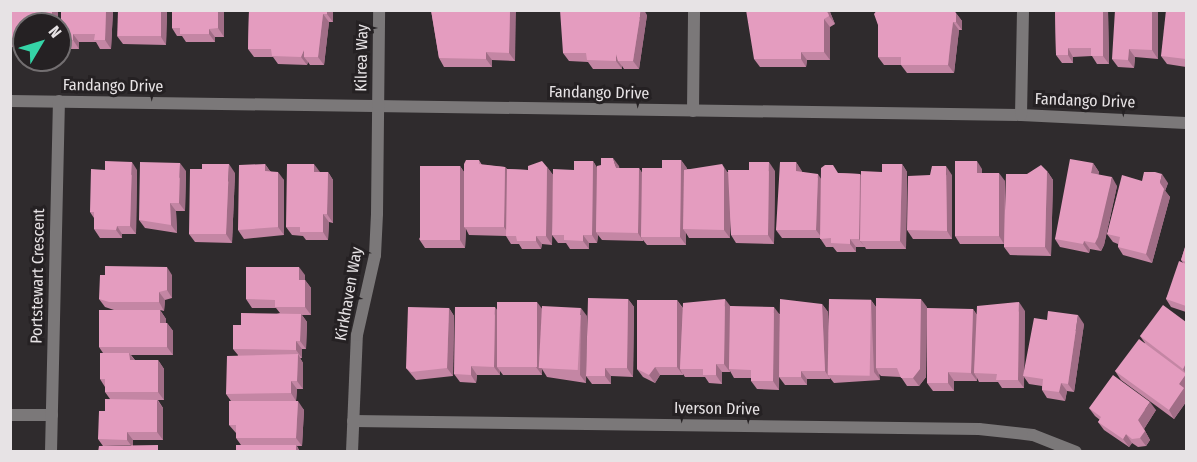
<!DOCTYPE html>
<html>
<head>
<meta charset="utf-8">
<style>
  body { margin:0 }
  #map { position:relative; width:1197px; height:462px; overflow:hidden; background:#2f2b2d; font-family:"Fira Sans Condensed",sans-serif }
  div>[style] { position:absolute }
  .minor>* { height:12px; margin:-6px; padding:0 6px; transform-origin:6px; border-radius:6px; background:#7b7879 }
  .wall>* { inset:0; background:#c486a4 }
  .shaded-wall>* { inset:0; background:#a06d86; transform-origin:0 0 }
  .building>* { inset:0; background:#e49cbf; transform-origin:0 0 }
  span { translate:-50% -50%; white-space:nowrap; text-align:center; line-height:1.15; -webkit-text-stroke:6px #252123; paint-order:stroke }
  .street-label { font-size:16px; color:#e7e3e5 }
  .frame { position:absolute; inset:0; border:12px solid #e7e3e5; pointer-events:none }
  .north { position:absolute; left:12px; top:12px; width:60px; height:60px; box-sizing:border-box; background:#252123; border:2px solid #736f71; border-radius:50%; rotate:52deg; font-size:16px; font-weight:700; line-height:24px; text-align:center; color:#e7e3e5 }
  .north::after { content:''; display:block; margin:auto; width:21px; height:27px; background:#35d4a7; clip-path:polygon(50% 0,100% 100%,50% 72%,0 100%) }
</style>
</head>
<body>
<div id="map">
  <div class="minor">
    <div style="left:10px;top:101px;width:1011px;rotate:0.79deg"></div>
    <div style="left:1021px;top:115px;width:165px;rotate:2.8deg"></div>
    <div style="left:693px;top:111px;width:101px;rotate:-89.4deg"></div>
    <div style="left:1021px;top:115px;width:105px;rotate:-88.9deg"></div>
    <div style="left:10px;top:415px;width:42px"></div>
    <div style="left:353px;top:421px;width:626px;rotate:0.73deg"></div>
    <div style="left:979px;top:429px;width:54px;rotate:6.3deg"></div>
    <div style="left:1033px;top:435px;width:46px;rotate:21.6deg"></div>
    <div style="left:51px;top:452px;width:351px;rotate:-88.7deg"></div>
    <div style="left:352px;top:452px;width:117px;rotate:-87.6deg"></div>
    <div style="left:357px;top:335px;width:82px;rotate:-77.3deg"></div>
    <div style="left:375px;top:255px;width:41px;rotate:-87.2deg"></div>
    <div style="left:377px;top:214px;width:204px;rotate:-89.4deg"></div>
  </div>
  <div class="wall">
    <div style="clip-path:polygon(10px 10px,58px 10px,58px 24px,24px 24px,24px 43px,22px 43px,22px 47px,12px 47px,10px 44px)"></div>
    <div style="clip-path:polygon(61px 10px,113px 10px,111px 49px,100px 49px,96px 42px,79px 42px,79px 49px,66px 49px,61px 41px)"></div>
    <div style="clip-path:polygon(118px 10px,167px 10px,166px 45px,123px 44px,117px 36px)"></div>
    <div style="clip-path:polygon(224px 10px,224px 37px,215px 37px,215px 42px,186px 42px,182px 36px,177px 36px,172px 28px)"></div>
    <div style="clip-path:polygon(249px 10px,333px 11px,333px 22px,329px 22px,324px 65px,310px 65px,308px 62px,307px 65px,278px 64px,273px 57px,254px 57px,248px 49px)"></div>
    <div style="clip-path:polygon(431px 10px,515px 10px,515px 61px,492px 60px,492px 67px,444px 67px,439px 58px)"></div>
    <div style="clip-path:polygon(877px 10px,958px 10px,958px 12px,955px 12px,962px 21px,962px 30px,959px 30px,954px 73px,907px 73px,901px 65px,884px 65px,878px 57px,878px 25px)"></div>
    <div style="clip-path:polygon(1055px 10px,1108px 10px,1109px 64px,1097px 64px,1092px 56px,1073px 57px,1073px 63px,1062px 63px,1056px 55px)"></div>
    <div style="clip-path:polygon(1158px 10px,1158px 59px,1135px 57px,1134px 68px,1118px 67px,1112px 59px)"></div>
    <div style="clip-path:polygon(1186px 10px,1186px 67px,1167px 64px,1161px 56px)"></div>
    <div style="clip-path:polygon(830px 12px,835px 24px,830px 27px,830px 60px,807px 60px,806px 67px,760px 67px,754px 59px)"></div>
    <div style="clip-path:polygon(647px 15px,639px 69px,624px 69px,622px 66px,622px 69px,593px 69px,588px 62px,569px 61px,563px 53px)"></div>
    <div style="clip-path:polygon(479px 160px,482px 165px,505px 167px,507px 169px,528px 170px,547px 167px,553px 175px,552px 245px,542px 244px,541px 249px,522px 249px,519px 244px,511px 244px,506px 236px,469px 235px,466px 229px,465px 248px,425px 248px,419px 239px,460px 166px,464px 172px)"></div>
    <div style="clip-path:polygon(681px 160px,687px 169px,728px 172px,775px 171px,774px 244px,736px 243px,731px 235px,730px 216px,730px 238px,689px 238px,686px 233px,686px 245px,647px 245px,643px 240px,643px 241px,602px 240px,598px 235px,597px 243px,589px 243px,589px 249px,570px 249px,566px 243px,558px 243px,552px 235px,574px 170px,593px 161px,597px 168px,619px 166px,619px 168px,639px 168px,642px 173px,662px 168px)"></div>
    <div style="clip-path:polygon(796px 162px,802px 172px,821px 179px,839px 173px,860px 174px,861px 176px,882px 172px,902px 164px,907px 172px,906px 249px,866px 249px,865px 247px,856px 247px,856px 252px,837px 252px,833px 247px,826px 247px,820px 238px,782px 238px,776px 230px)"></div>
    <div style="clip-path:polygon(1093px 163px,1099px 172px,1098px 175px,1117px 186px,1104px 245px,1101px 251px,1090px 249px,1089px 253px,1060px 247px,1055px 239px)"></div>
    <div style="clip-path:polygon(265px 164px,270px 171px,284px 180px,284px 235px,244px 239px,238px 230px)"></div>
    <div style="clip-path:polygon(982px 169px,982px 173px,1005px 181px,1005px 211px,1027px 174px,1047px 171px,1053px 180px,1051px 256px,1010px 255px,1004px 247px,1004px 244px,960px 244px,955px 236px)"></div>
    <div style="clip-path:polygon(137px 170px,136px 234px,122px 234px,122px 238px,100px 238px,94px 229px,94px 218px,90px 212px)"></div>
    <div style="clip-path:polygon(186px 171px,185px 211px,176px 211px,177px 233px,145px 228px,139px 220px)"></div>
    <div style="clip-path:polygon(320px 172px,328px 172px,333px 180px,333px 223px,329px 222px,328px 240px,306px 240px,303px 236px,292px 235px,286px 227px)"></div>
    <div style="clip-path:polygon(235px 173px,232px 243px,195px 242px,189px 234px)"></div>
    <div style="clip-path:polygon(930px 175px,952px 175px,952px 239px,913px 239px,907px 230px)"></div>
    <div style="clip-path:polygon(1142px 181px,1168px 183px,1165px 191px,1170px 197px,1152px 263px,1123px 255px,1118px 247px,1118px 244px,1113px 242px,1107px 234px)"></div>
    <div style="clip-path:polygon(1186px 244px,1186px 312px,1171px 307px,1166px 299px,1183px 263px,1181px 260px)"></div>
    <div style="clip-path:polygon(172px 275px,172px 298px,165px 300px,164px 311px,160px 310px,166px 319px,166px 323px,167px 323px,173px 331px,173px 355px,131px 355px,135px 360px,158px 360px,164px 369px,164px 400px,158px 400px,163px 408px,163px 440px,133px 440px,133px 445px,103px 446px,98px 439px,105px 411px,110px 399px,105px 392px,105px 387px,100px 379px,103px 353px,99px 347px,114px 310px,105px 307px,99px 299px)"></div>
    <div style="clip-path:polygon(305px 275px,305px 280px,311px 288px,311px 315px,302px 315px,307px 322px,306px 349px,302px 349px,302px 358px,300px 358px,303px 363px,303px 389px,297px 389px,296px 401px,304px 410px,302px 446px,297px 446px,300px 452px,236px 452px,241px 445px,236px 438px,236px 433px,229px 425px,231px 401px,226px 394px,238px 355px,233px 349px,241px 325px,280px 313px,276px 308px,252px 308px,246px 299px)"></div>
    <div style="clip-path:polygon(628px 299px,634px 307px,633px 377px,611px 376px,611px 384px,592px 384px,586px 376px)"></div>
    <div style="clip-path:polygon(677px 300px,683px 308px,730px 306px,780px 314px,822px 304px,828px 312px,829px 333px,871px 300px,876px 307px,927px 307px,926px 377px,919px 386px,907px 386px,901px 377px,881px 376px,879px 374px,880px 380px,834px 383px,830px 378px,830px 379px,807px 379px,807px 385px,785px 385px,779px 377px,779px 390px,757px 389px,751px 381px,751px 378px,734px 378px,730px 371px,730px 372px,722px 372px,722px 384px,709px 383px,705px 377px,685px 377px,683px 374px,683px 375px,660px 375px,655px 383px,643px 377px,637px 369px)"></div>
    <div style="clip-path:polygon(449px 308px,454px 316px,453px 376px,416px 380px,406px 368px)"></div>
    <div style="clip-path:polygon(542px 309px,587px 316px,586px 383px,547px 377px,542px 369px,542px 375px,503px 375px,500px 371px,500px 375px,477px 375px,476px 383px,460px 382px,454px 374px,497px 311px)"></div>
    <div style="clip-path:polygon(973px 309px,977px 315px,1025px 311px,1024px 372px,1084px 324px,1074px 392px,1067px 391px,1065px 401px,1047px 398px,1042px 390px,1042px 386px,1029px 384px,1024px 377px,1024px 388px,1002px 388px,998px 382px,979px 382px,977px 378px,977px 381px,954px 381px,954px 391px,933px 391px,927px 383px)"></div>
    <div style="clip-path:polygon(1186px 322px,1186px 402px,1174px 419px,1121px 380px,1115px 371px,1145px 343px,1140px 336px)"></div>
    <div style="clip-path:polygon(1089px 408px,1156px 410px,1144px 429px,1150px 440px,1146px 446px,1138px 447px,1132px 443px,1129px 447px,1104px 430px,1098px 422px,1100px 420px,1095px 416px)"></div>
  </div>
  <div class="shaded-wall">
    <div style="left:52px;top:10px;width:6px;height:14px"></div>
    <div style="clip-path:polygon(106px 10px,113px 10px,111px 49px,105px 40px)"></div>
    <div style="clip-path:polygon(161px 10px,167px 10px,166px 45px,161px 37px)"></div>
    <div style="clip-path:polygon(218px 10px,224px 10px,224px 37px,218px 28px)"></div>
    <div style="clip-path:polygon(327px 10px,333px 10px,333px 22px,327px 14px)"></div>
    <div style="clip-path:polygon(510px 10px,515px 10px,516px 11px,515px 61px,509px 53px)"></div>
    <div style="clip-path:polygon(641px 10px,644px 10px,647px 15px,639px 69px,633px 61px)"></div>
    <div style="clip-path:polygon(827px 10px,829px 10px,830px 12px,835px 24px,829px 16px)"></div>
    <div style="clip-path:polygon(1103px 10px,1108px 10px,1109px 64px,1103px 56px)"></div>
    <div style="clip-path:polygon(1152px 10px,1158px 10px,1158px 59px,1152px 50px)"></div>
    <div style="clip-path:polygon(956px 13px,962px 21px,962px 30px,956px 22px)"></div>
    <div style="clip-path:polygon(323px 14px,329px 22px,324px 65px,318px 57px)"></div>
    <div style="clip-path:polygon(824px 19px,830px 27px,830px 60px,824px 52px)"></div>
    <div style="clip-path:polygon(953px 22px,959px 30px,954px 73px,948px 65px)"></div>
    <div style="clip-path:polygon(209px 29px,215px 37px,215px 42px,209px 34px)"></div>
    <div style="clip-path:polygon(73px 34px,79px 42px,79px 49px,73px 40px)"></div>
    <div style="clip-path:polygon(16px 35px,22px 43px,22px 47px,17px 38px)"></div>
    <div style="clip-path:polygon(1068px 48px,1073px 57px,1073px 63px,1068px 55px)"></div>
    <div style="clip-path:polygon(1129px 49px,1135px 57px,1134px 68px,1128px 60px)"></div>
    <div style="clip-path:polygon(304px 50px,304px 57px,308px 62px,307px 65px,301px 57px)"></div>
    <div style="clip-path:polygon(486px 52px,492px 60px,492px 67px,486px 59px)"></div>
    <div style="clip-path:polygon(801px 52px,807px 60px,806px 67px,801px 59px)"></div>
    <div style="clip-path:polygon(616px 54px,618px 61px,622px 66px,622px 69px,616px 61px)"></div>
    <div style="clip-path:polygon(613px 158px,619px 166px,621px 176px,616px 168px)"></div>
    <div style="clip-path:polygon(681px 160px,687px 168px,686px 229px,683px 229px,686px 233px,686px 245px,680px 237px)"></div>
    <div style="clip-path:polygon(593px 161px,598px 169px,596px 232px,598px 235px,597px 243px,592px 235px)"></div>
    <div style="clip-path:polygon(977px 161px,982px 169px,982px 181px,977px 173px)"></div>
    <div style="clip-path:polygon(132px 162px,137px 170px,136px 234px,130px 226px)"></div>
    <div style="clip-path:polygon(769px 162px,775px 171px,774px 244px,768px 235px)"></div>
    <div style="clip-path:polygon(796px 162px,802px 171px,801px 179px,796px 171px)"></div>
    <div style="clip-path:polygon(180px 163px,186px 171px,185px 211px,179px 203px)"></div>
    <div style="clip-path:polygon(1093px 163px,1099px 172px,1097px 182px,1091px 173px)"></div>
    <div style="clip-path:polygon(229px 164px,235px 173px,232px 243px,226px 234px)"></div>
    <div style="clip-path:polygon(265px 164px,271px 173px,265px 171px)"></div>
    <div style="clip-path:polygon(314px 164px,320px 172px,314px 172px)"></div>
    <div style="clip-path:polygon(722px 164px,730px 176px,730px 238px,724px 230px)"></div>
    <div style="clip-path:polygon(902px 164px,907px 172px,906px 249px,900px 241px)"></div>
    <div style="clip-path:polygon(460px 166px,466px 175px,464px 227px,466px 229px,465px 248px,460px 240px)"></div>
    <div style="clip-path:polygon(946px 166px,952px 175px,952px 239px,947px 231px)"></div>
    <div style="clip-path:polygon(505px 167px,511px 175px,510px 236px,504px 227px)"></div>
    <div style="clip-path:polygon(547px 167px,553px 175px,552px 245px,546px 236px)"></div>
    <div style="clip-path:polygon(639px 168px,644px 176px,641px 237px,643px 241px,638px 233px)"></div>
    <div style="clip-path:polygon(1047px 171px,1053px 180px,1051px 256px,1045px 247px)"></div>
    <div style="clip-path:polygon(278px 172px,284px 180px,284px 235px,278px 227px)"></div>
    <div style="clip-path:polygon(328px 172px,333px 180px,333px 223px,327px 214px)"></div>
    <div style="clip-path:polygon(999px 173px,1005px 181px,1004px 244px,999px 236px)"></div>
    <div style="clip-path:polygon(818px 174px,823px 182px,822px 238px,816px 230px)"></div>
    <div style="clip-path:polygon(860px 174px,865px 182px,860px 241px,865px 247px,859px 239px)"></div>
    <div style="clip-path:polygon(1162px 174px,1168px 183px,1165px 191px,1160px 183px)"></div>
    <div style="clip-path:polygon(1112px 177px,1117px 186px,1104px 245px,1101px 251px,1095px 243px)"></div>
    <div style="clip-path:polygon(1164px 189px,1170px 197px,1152px 263px,1146px 254px)"></div>
    <div style="clip-path:polygon(170px 203px,176px 211px,177px 233px,171px 225px)"></div>
    <div style="clip-path:polygon(323px 214px,329px 222px,328px 240px,323px 232px)"></div>
    <div style="clip-path:polygon(117px 226px,122px 234px,122px 238px,116px 230px)"></div>
    <div style="clip-path:polygon(583px 235px,589px 243px,589px 249px,583px 241px)"></div>
    <div style="clip-path:polygon(536px 236px,542px 244px,541px 249px,536px 241px)"></div>
    <div style="clip-path:polygon(850px 239px,856px 247px,856px 252px,850px 244px)"></div>
    <div style="clip-path:polygon(1084px 241px,1090px 249px,1089px 253px,1083px 244px)"></div>
    <div style="clip-path:polygon(167px 267px,172px 275px,172px 298px,167px 290px)"></div>
    <div style="clip-path:polygon(299px 267px,305px 275px,305px 288px,299px 280px)"></div>
    <div style="clip-path:polygon(305px 280px,311px 288px,311px 315px,305px 307px)"></div>
    <div style="clip-path:polygon(159px 292px,165px 300px,164px 311px,159px 302px)"></div>
    <div style="clip-path:polygon(628px 299px,634px 307px,633px 377px,627px 368px)"></div>
    <div style="clip-path:polygon(725px 299px,731px 307px,729px 369px,730px 372px,724px 364px)"></div>
    <div style="clip-path:polygon(921px 299px,927px 307px,926px 377px,919px 386px,913px 378px)"></div>
    <div style="clip-path:polygon(677px 300px,683px 309px,680px 369px,683px 375px,677px 367px)"></div>
    <div style="clip-path:polygon(871px 300px,877px 309px,876px 368px,879px 374px,880px 380px,874px 372px)"></div>
    <div style="clip-path:polygon(537px 302px,543px 310px,542px 375px,536px 367px)"></div>
    <div style="clip-path:polygon(1019px 302px,1025px 311px,1024px 388px,1018px 380px)"></div>
    <div style="clip-path:polygon(822px 304px,828px 312px,830px 375px,828px 375px,830px 379px,825px 371px)"></div>
    <div style="clip-path:polygon(495px 307px,501px 315px,497px 367px,500px 371px,500px 375px,494px 367px)"></div>
    <div style="clip-path:polygon(774px 307px,780px 315px,779px 390px,773px 381px)"></div>
    <div style="clip-path:polygon(449px 308px,454px 316px,453px 376px,447px 368px)"></div>
    <div style="clip-path:polygon(581px 308px,587px 316px,586px 383px,580px 375px)"></div>
    <div style="clip-path:polygon(973px 309px,978px 317px,974px 373px,977px 378px,977px 381px,971px 373px)"></div>
    <div style="clip-path:polygon(160px 310px,166px 319px,166px 331px,160px 323px)"></div>
    <div style="clip-path:polygon(301px 314px,307px 322px,306px 349px,300px 341px)"></div>
    <div style="clip-path:polygon(1078px 315px,1084px 324px,1074px 392px,1068px 384px)"></div>
    <div style="clip-path:polygon(167px 323px,173px 331px,173px 355px,167px 347px)"></div>
    <div style="clip-path:polygon(296px 341px,302px 349px,302px 358px,296px 350px)"></div>
    <div style="clip-path:polygon(129px 353px,135px 361px,130px 360px)"></div>
    <div style="clip-path:polygon(298px 354px,303px 363px,303px 389px,297px 381px)"></div>
    <div style="clip-path:polygon(158px 360px,164px 369px,164px 400px,158px 392px)"></div>
    <div style="clip-path:polygon(1186px 363px,1186px 374px,1183px 369px)"></div>
    <div style="clip-path:polygon(716px 364px,722px 372px,722px 384px,716px 375px)"></div>
    <div style="clip-path:polygon(471px 366px,477px 375px,476px 383px,471px 375px)"></div>
    <div style="clip-path:polygon(655px 367px,660px 375px,655px 383px,649px 375px)"></div>
    <div style="clip-path:polygon(605px 368px,611px 376px,611px 384px,605px 376px)"></div>
    <div style="clip-path:polygon(801px 371px,807px 379px,807px 385px,801px 377px)"></div>
    <div style="clip-path:polygon(948px 372px,954px 381px,954px 391px,948px 383px)"></div>
    <div style="clip-path:polygon(1186px 374px,1186px 402px,1174px 419px,1169px 410px,1179px 384px)"></div>
    <div style="clip-path:polygon(291px 381px,297px 389px,296px 401px,291px 393px)"></div>
    <div style="clip-path:polygon(1061px 383px,1067px 391px,1065px 401px,1059px 392px)"></div>
    <div style="clip-path:polygon(157px 400px,163px 408px,163px 440px,157px 432px)"></div>
    <div style="clip-path:polygon(298px 401px,304px 410px,302px 446px,296px 438px)"></div>
    <div style="clip-path:polygon(1150px 402px,1156px 410px,1144px 429px,1150px 440px,1146px 446px,1140px 438px,1138px 420px)"></div>
    <div style="clip-path:polygon(127px 432px,133px 440px,133px 448px,127px 440px)"></div>
    <div style="clip-path:polygon(1126px 434px,1132px 443px,1129px 447px,1123px 439px)"></div>
    <div style="clip-path:polygon(296px 445px,300px 452px,296px 452px)"></div>
  </div>
  <div class="building">
    <div style="clip-path:polygon(10px 10px,52px 10px,52px 24px,24px 24px,24px 36px,16px 35px,17px 38px,10px 38px)"></div>
    <div style="clip-path:polygon(61px 10px,106px 10px,105px 40px,94px 40px,95px 34px,73px 34px,73px 40px,61px 41px)"></div>
    <div style="left:118px;top:10px;width:43px;height:26px"></div>
    <div style="clip-path:polygon(172px 10px,218px 10px,218px 28px,209px 29px,209px 34px,180px 34px,180px 28px,172px 28px)"></div>
    <div style="clip-path:polygon(249px 10px,327px 10px,327px 14px,323px 14px,318px 57px,304px 57px,304px 50px,301px 57px,272px 56px,271px 49px,248px 49px)"></div>
    <div style="clip-path:polygon(431px 10px,510px 10px,509px 53px,486px 52px,486px 59px,439px 58px)"></div>
    <div style="clip-path:polygon(560px 10px,641px 10px,633px 61px,618px 61px,616px 54px,616px 61px,587px 60px,586px 53px,563px 53px)"></div>
    <div style="clip-path:polygon(746px 10px,827px 10px,829px 16px,824px 19px,824px 52px,801px 52px,801px 59px,754px 59px)"></div>
    <div style="clip-path:polygon(877px 10px,953px 10px,956px 13px,956px 22px,953px 22px,951px 36px,948px 65px,901px 65px,901px 57px,878px 57px,878px 25px,874px 14px)"></div>
    <div style="clip-path:polygon(1055px 10px,1103px 10px,1103px 56px,1091px 56px,1091px 48px,1068px 48px,1068px 55px,1056px 55px)"></div>
    <div style="clip-path:polygon(1115px 10px,1152px 10px,1152px 50px,1129px 49px,1128px 60px,1112px 59px)"></div>
    <div style="clip-path:polygon(1166px 10px,1186px 10px,1186px 59px,1161px 56px)"></div>
    <div style="clip-path:polygon(601px 158px,613px 158px,616px 168px,639px 168px,638px 233px,596px 232px,597px 166px,601px 165px)"></div>
    <div style="clip-path:polygon(1070px 159px,1093px 163px,1091px 173px,1112px 177px,1098px 237px,1095px 243px,1084px 241px,1083px 244px,1055px 239px)"></div>
    <div style="clip-path:polygon(466px 160px,479px 160px,479px 164px,505px 167px,504px 227px,464px 227px,464px 164px)"></div>
    <div style="clip-path:polygon(662px 160px,681px 160px,680px 237px,641px 237px,642px 168px,662px 168px)"></div>
    <div style="clip-path:polygon(105px 161px,132px 162px,130px 226px,117px 226px,116px 230px,94px 229px,94px 212px,90px 212px,91px 169px,105px 170px)"></div>
    <div style="clip-path:polygon(542px 161px,547px 167px,546px 236px,536px 236px,536px 241px,517px 241px,516px 236px,506px 236px,507px 169px,528px 170px,528px 166px)"></div>
    <div style="clip-path:polygon(574px 161px,593px 161px,592px 235px,583px 235px,583px 241px,564px 240px,564px 235px,552px 235px,553px 169px,574px 170px)"></div>
    <div style="clip-path:polygon(955px 161px,977px 161px,977px 173px,999px 173px,999px 236px,955px 236px)"></div>
    <div style="clip-path:polygon(140px 162px,180px 163px,179px 203px,170px 203px,171px 225px,139px 220px)"></div>
    <div style="clip-path:polygon(749px 162px,769px 162px,768px 235px,731px 235px,728px 170px,749px 170px)"></div>
    <div style="clip-path:polygon(780px 162px,796px 162px,796px 171px,818px 174px,816px 230px,776px 230px)"></div>
    <div style="clip-path:polygon(202px 164px,229px 164px,226px 234px,189px 234px,190px 169px,202px 169px)"></div>
    <div style="clip-path:polygon(265px 164px,265px 171px,278px 172px,278px 227px,238px 230px,239px 165px)"></div>
    <div style="clip-path:polygon(287px 164px,314px 164px,314px 172px,328px 172px,327px 214px,323px 214px,323px 232px,300px 232px,300px 227px,286px 227px)"></div>
    <div style="clip-path:polygon(722px 164px,724px 168px,724px 230px,683px 229px,684px 170px)"></div>
    <div style="clip-path:polygon(882px 164px,902px 164px,900px 241px,860px 241px,861px 171px,882px 172px)"></div>
    <div style="clip-path:polygon(825px 165px,833px 165px,838px 173px,860px 174px,859px 239px,850px 239px,850px 244px,831px 243px,831px 238px,820px 239px,821px 168px)"></div>
    <div style="clip-path:polygon(1041px 165px,1047px 171px,1045px 247px,1004px 247px,1006px 174px,1027px 174px)"></div>
    <div style="left:460px;top:166px;width:74px;height:40px;rotate:90deg"></div>
    <div style="clip-path:polygon(932px 166px,946px 166px,947px 231px,907px 230px,908px 176px,930px 175px)"></div>
    <div style="clip-path:polygon(1144px 172px,1155px 172px,1162px 174px,1160px 183px,1164px 189px,1146px 254px,1118px 247px,1120px 237px,1107px 234px,1122px 175px,1142px 181px)"></div>
    <div style="clip-path:polygon(1186px 244px,1186px 262px,1181px 260px)"></div>
    <div style="clip-path:polygon(1179px 261px,1186px 264px,1186px 306px,1166px 299px)"></div>
    <div style="clip-path:polygon(105px 266px,167px 267px,167px 290px,159px 292px,159px 302px,109px 302px,99px 299px,100px 275px,105px 275px)"></div>
    <div style="clip-path:polygon(246px 267px,299px 267px,299px 280px,305px 280px,305px 307px,275px 307px,275px 300px,246px 299px)"></div>
    <div style="clip-path:polygon(588px 298px,628px 299px,627px 368px,605px 368px,605px 376px,586px 376px)"></div>
    <div style="clip-path:polygon(876px 298px,921px 299px,920px 369px,913px 378px,901px 378px,897px 368px,876px 368px)"></div>
    <div style="clip-path:polygon(725px 299px,724px 364px,716px 364px,716px 375px,703px 375px,703px 369px,680px 369px,683px 303px)"></div>
    <div style="clip-path:polygon(780px 299px,822px 304px,825px 371px,801px 371px,801px 377px,779px 377px)"></div>
    <div style="left:829px;top:299px;width:42px;height:76px;rotate:1deg"></div>
    <div style="clip-path:polygon(637px 300px,677px 300px,677px 367px,655px 367px,649px 375px,637px 369px)"></div>
    <div style="left:497px;top:302px;width:40px;height:65px"></div>
    <div style="clip-path:polygon(1019px 302px,1018px 380px,996px 380px,997px 374px,974px 373px,977px 306px)"></div>
    <div style="clip-path:polygon(1163px 305px,1186px 322px,1186px 363px,1183px 369px,1140px 336px)"></div>
    <div style="left:542px;top:306px;width:39px;height:62px;rotate:3deg"></div>
    <div style="clip-path:polygon(730px 306px,774px 307px,773px 381px,751px 381px,751px 370px,729px 369px)"></div>
    <div style="clip-path:polygon(408px 307px,449px 308px,447px 368px,411px 372px,406px 368px)"></div>
    <div style="clip-path:polygon(455px 307px,495px 307px,494px 367px,471px 366px,471px 375px,454px 374px)"></div>
    <div style="clip-path:polygon(927px 308px,973px 309px,971px 373px,948px 372px,948px 383px,927px 383px)"></div>
    <div style="clip-path:polygon(99px 310px,160px 310px,160px 323px,167px 323px,167px 347px,99px 347px)"></div>
    <div style="clip-path:polygon(1048px 311px,1078px 315px,1068px 384px,1061px 383px,1059px 392px,1042px 390px,1043px 379px,1023px 376px,1034px 318px,1047px 320px)"></div>
    <div style="clip-path:polygon(241px 313px,301px 314px,300px 341px,296px 341px,296px 350px,233px 349px,233px 325px,241px 325px)"></div>
    <div style="clip-path:polygon(1139px 339px,1186px 374px,1179px 384px,1184px 388px,1169px 410px,1115px 371px)"></div>
    <div style="clip-path:polygon(100px 353px,129px 353px,130px 360px,158px 360px,158px 392px,105px 392px,105px 379px,100px 379px)"></div>
    <div style="clip-path:polygon(298px 354px,297px 381px,291px 381px,291px 393px,226px 394px,227px 356px)"></div>
    <div style="clip-path:polygon(1113px 375px,1150px 402px,1138px 420px,1145px 431px,1140px 438px,1132px 439px,1126px 434px,1123px 439px,1098px 422px,1101px 417px,1089px 408px)"></div>
    <div style="clip-path:polygon(105px 399px,157px 400px,157px 432px,127px 432px,127px 440px,98px 439px,99px 411px,105px 411px)"></div>
    <div style="clip-path:polygon(229px 401px,298px 401px,296px 438px,236px 438px,236px 425px,229px 425px)"></div>
    <div style="clip-path:polygon(158px 445px,158px 452px,98px 452px,99px 446px)"></div>
    <div style="left:236px;top:445px;width:60px;height:7px"></div>
  </div>
  <div class="street-label">
    <span style="left:362px;top:58px;rotate:-89deg">Kilrea Way</span>
    <span style="left:113px;top:86px;rotate:1deg">Fandango Drive</span>
    <span style="left:599px;top:93px;rotate:1deg">Fandango Drive</span>
    <span style="left:1085px;top:101px;rotate:2deg">Fandango Drive</span>
    <span style="left:38px;top:276px;rotate:-89deg">Portstewart Crescent</span>
    <span style="left:349px;top:294px;rotate:-80deg">Kirkhaven Way</span>
    <span style="left:717px;top:409px;rotate:1deg">Iverson Drive</span>
  </div>
  <div class="frame"></div>
  <div class="north">N</div>
</div>
</body>
</html>
